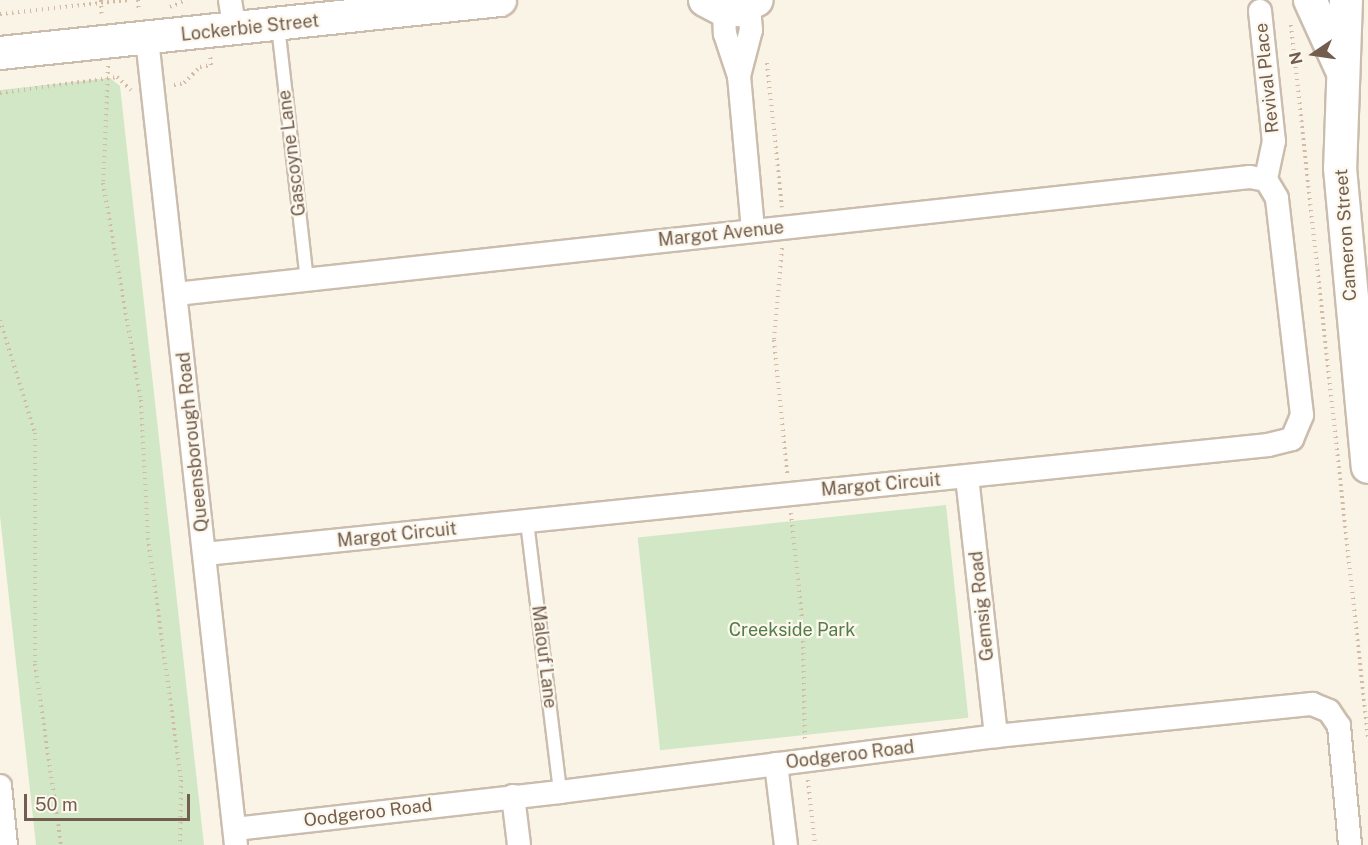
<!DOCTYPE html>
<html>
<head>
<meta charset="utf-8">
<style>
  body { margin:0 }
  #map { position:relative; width:1368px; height:845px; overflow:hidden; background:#faf4e7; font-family:"Public Sans",sans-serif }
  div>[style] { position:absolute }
  .green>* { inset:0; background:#d1e7c6; transform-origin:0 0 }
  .path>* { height:4px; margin-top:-2px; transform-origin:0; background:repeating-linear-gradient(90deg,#d2baa4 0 1.5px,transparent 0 6px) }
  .roads { filter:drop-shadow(2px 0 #cbbdae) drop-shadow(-2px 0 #cbbdae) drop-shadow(0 2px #cbbdae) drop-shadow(0 -2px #cbbdae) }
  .lane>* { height:12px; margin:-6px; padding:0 6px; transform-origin:6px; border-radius:6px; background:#fff }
  .street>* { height:22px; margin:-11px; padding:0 11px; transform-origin:11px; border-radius:11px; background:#fff }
  .secondary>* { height:32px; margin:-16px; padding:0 16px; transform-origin:16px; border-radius:16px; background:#fff }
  span { translate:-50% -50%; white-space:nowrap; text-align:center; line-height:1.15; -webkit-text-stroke:4.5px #fdf8ed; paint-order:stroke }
  .street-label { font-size:18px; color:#725d4e }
  .park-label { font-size:18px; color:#547c49 }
  .north { position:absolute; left:1284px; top:24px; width:60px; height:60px; -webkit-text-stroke:4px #fdf8ed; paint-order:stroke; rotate:257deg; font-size:16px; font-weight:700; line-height:24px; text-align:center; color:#725d4e }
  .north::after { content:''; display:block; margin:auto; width:21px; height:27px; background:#725d4e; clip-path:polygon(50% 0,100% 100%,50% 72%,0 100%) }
  .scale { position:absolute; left:24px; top:794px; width:166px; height:27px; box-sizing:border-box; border:3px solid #725d4e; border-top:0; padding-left:8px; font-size:18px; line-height:21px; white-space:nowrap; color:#725d4e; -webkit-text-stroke:4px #fdf8ed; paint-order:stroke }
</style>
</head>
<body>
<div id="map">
  <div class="green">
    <div style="clip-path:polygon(110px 78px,120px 86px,204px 845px,36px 845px,0 516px,0 90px)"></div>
    <div style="left:946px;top:505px;width:214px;height:310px;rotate:84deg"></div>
  </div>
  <div class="path">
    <div style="left:101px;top:0;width:17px;rotate:87deg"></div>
    <div style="left:138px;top:0;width:12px;rotate:85deg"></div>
    <div style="left:170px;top:7px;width:18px;rotate:-22deg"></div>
    <div style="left:0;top:14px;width:129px;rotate:-6.2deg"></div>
    <div style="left:1291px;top:25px;width:716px;rotate:83.83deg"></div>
    <div style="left:767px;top:63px;width:145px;rotate:84.1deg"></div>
    <div style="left:108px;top:66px;width:117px;rotate:92.4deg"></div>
    <div style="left:103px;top:183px;width:220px;rotate:80.1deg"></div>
    <div style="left:141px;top:400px;width:138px;rotate:87.1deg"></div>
    <div style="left:148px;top:538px;width:244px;rotate:82.2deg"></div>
    <div style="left:181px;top:780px;width:65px;rotate:90.9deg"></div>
    <div style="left:174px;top:85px;width:10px;rotate:-11deg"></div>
    <div style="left:184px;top:83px;width:23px;rotate:-45deg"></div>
    <div style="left:200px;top:67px;width:11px;rotate:-10deg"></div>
    <div style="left:211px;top:65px;width:9px;rotate:-96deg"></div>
    <div style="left:0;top:93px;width:118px;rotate:-7.8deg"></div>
    <div style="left:117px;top:77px;width:19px;rotate:43deg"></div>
    <div style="left:782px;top:248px;width:92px;rotate:95deg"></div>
    <div style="left:774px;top:340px;width:134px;rotate:84.4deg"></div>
    <div style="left:0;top:320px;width:118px;rotate:72.8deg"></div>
    <div style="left:35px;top:433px;width:231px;rotate:90deg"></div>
    <div style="left:35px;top:664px;width:183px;rotate:81.8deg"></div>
    <div style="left:791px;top:513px;width:117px;rotate:84.1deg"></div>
    <div style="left:803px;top:629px;width:110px;rotate:89deg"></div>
    <div style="left:808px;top:780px;width:65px;rotate:83.9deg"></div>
  </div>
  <div class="roads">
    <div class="lane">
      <div style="left:278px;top:26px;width:255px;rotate:83.5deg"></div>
      <div style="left:527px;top:522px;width:272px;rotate:83deg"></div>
    </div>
    <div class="street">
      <div style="left:230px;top:0;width:30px;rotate:81deg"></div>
      <div style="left:724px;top:10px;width:24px;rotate:88deg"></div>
      <div style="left:725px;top:34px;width:44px;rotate:71.6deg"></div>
      <div style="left:739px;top:76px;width:155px;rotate:84.8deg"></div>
      <div style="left:1260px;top:11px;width:131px;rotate:83.9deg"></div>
      <div style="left:1274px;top:141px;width:40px;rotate:102deg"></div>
      <div style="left:147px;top:39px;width:811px;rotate:83.7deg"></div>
      <div style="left:739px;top:76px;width:48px;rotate:-75.4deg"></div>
      <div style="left:751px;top:30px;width:24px;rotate:-95deg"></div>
      <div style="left:176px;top:294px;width:1080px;rotate:-6.22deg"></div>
      <div style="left:1250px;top:177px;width:16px;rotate:11deg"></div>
      <div style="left:967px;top:477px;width:261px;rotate:83.6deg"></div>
      <div style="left:205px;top:554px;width:1069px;rotate:-5.85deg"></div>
      <div style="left:1268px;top:445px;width:25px;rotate:-14deg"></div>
      <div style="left:1292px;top:439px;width:26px;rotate:-67deg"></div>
      <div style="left:1302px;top:415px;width:218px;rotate:-96.6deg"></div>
      <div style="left:1277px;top:198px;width:21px;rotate:-121deg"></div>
      <div style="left:776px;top:764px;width:82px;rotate:83deg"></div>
      <div style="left:0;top:786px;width:59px;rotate:84.2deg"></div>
      <div style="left:513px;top:796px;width:49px;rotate:83deg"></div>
      <div style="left:235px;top:829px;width:327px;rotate:-6.5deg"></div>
      <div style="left:560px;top:792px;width:440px;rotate:-7.3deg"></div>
      <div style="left:996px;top:736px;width:318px;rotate:-5.8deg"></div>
      <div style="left:1312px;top:704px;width:18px;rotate:22deg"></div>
      <div style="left:1329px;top:711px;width:18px;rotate:56deg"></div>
      <div style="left:1339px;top:726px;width:120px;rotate:84.7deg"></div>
    </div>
    <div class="secondary">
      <div style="left:705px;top:0;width:21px;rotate:28deg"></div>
      <div style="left:724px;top:10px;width:13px"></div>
      <div style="left:737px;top:10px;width:22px;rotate:-27deg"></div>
      <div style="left:1310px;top:0;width:75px;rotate:65.5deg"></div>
      <div style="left:1346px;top:0;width:168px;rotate:92deg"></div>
      <div style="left:1340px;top:168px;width:300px;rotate:84.7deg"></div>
      <div style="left:0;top:53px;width:503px;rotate:-6.05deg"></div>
    </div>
  </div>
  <div class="street-label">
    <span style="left:250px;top:28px;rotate:-6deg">Lockerbie Street</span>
    <span style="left:1267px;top:78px;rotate:-96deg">Revival Place</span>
    <span style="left:292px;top:153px;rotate:-97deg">Gascoyne Lane</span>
    <span style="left:721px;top:234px;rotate:-6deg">Margot Avenue</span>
    <span style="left:1346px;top:235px;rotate:-94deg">Cameron Street</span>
    <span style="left:193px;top:442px;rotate:-96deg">Queensborough Road</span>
    <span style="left:881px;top:485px;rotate:-5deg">Margot Circuit</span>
    <span style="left:397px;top:535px;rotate:-6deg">Margot Circuit</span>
    <span style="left:982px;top:606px;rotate:-96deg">Gemsig Road</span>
    <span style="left:544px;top:657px;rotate:83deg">Malouf Lane</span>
    <span style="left:850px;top:755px;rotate:-7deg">Oodgeroo Road</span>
    <span style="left:368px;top:813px;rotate:-7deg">Oodgeroo Road</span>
  </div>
  <div class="park-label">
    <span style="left:792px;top:630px">Creekside Park</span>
  </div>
  <div class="north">N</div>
  <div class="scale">50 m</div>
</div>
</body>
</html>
